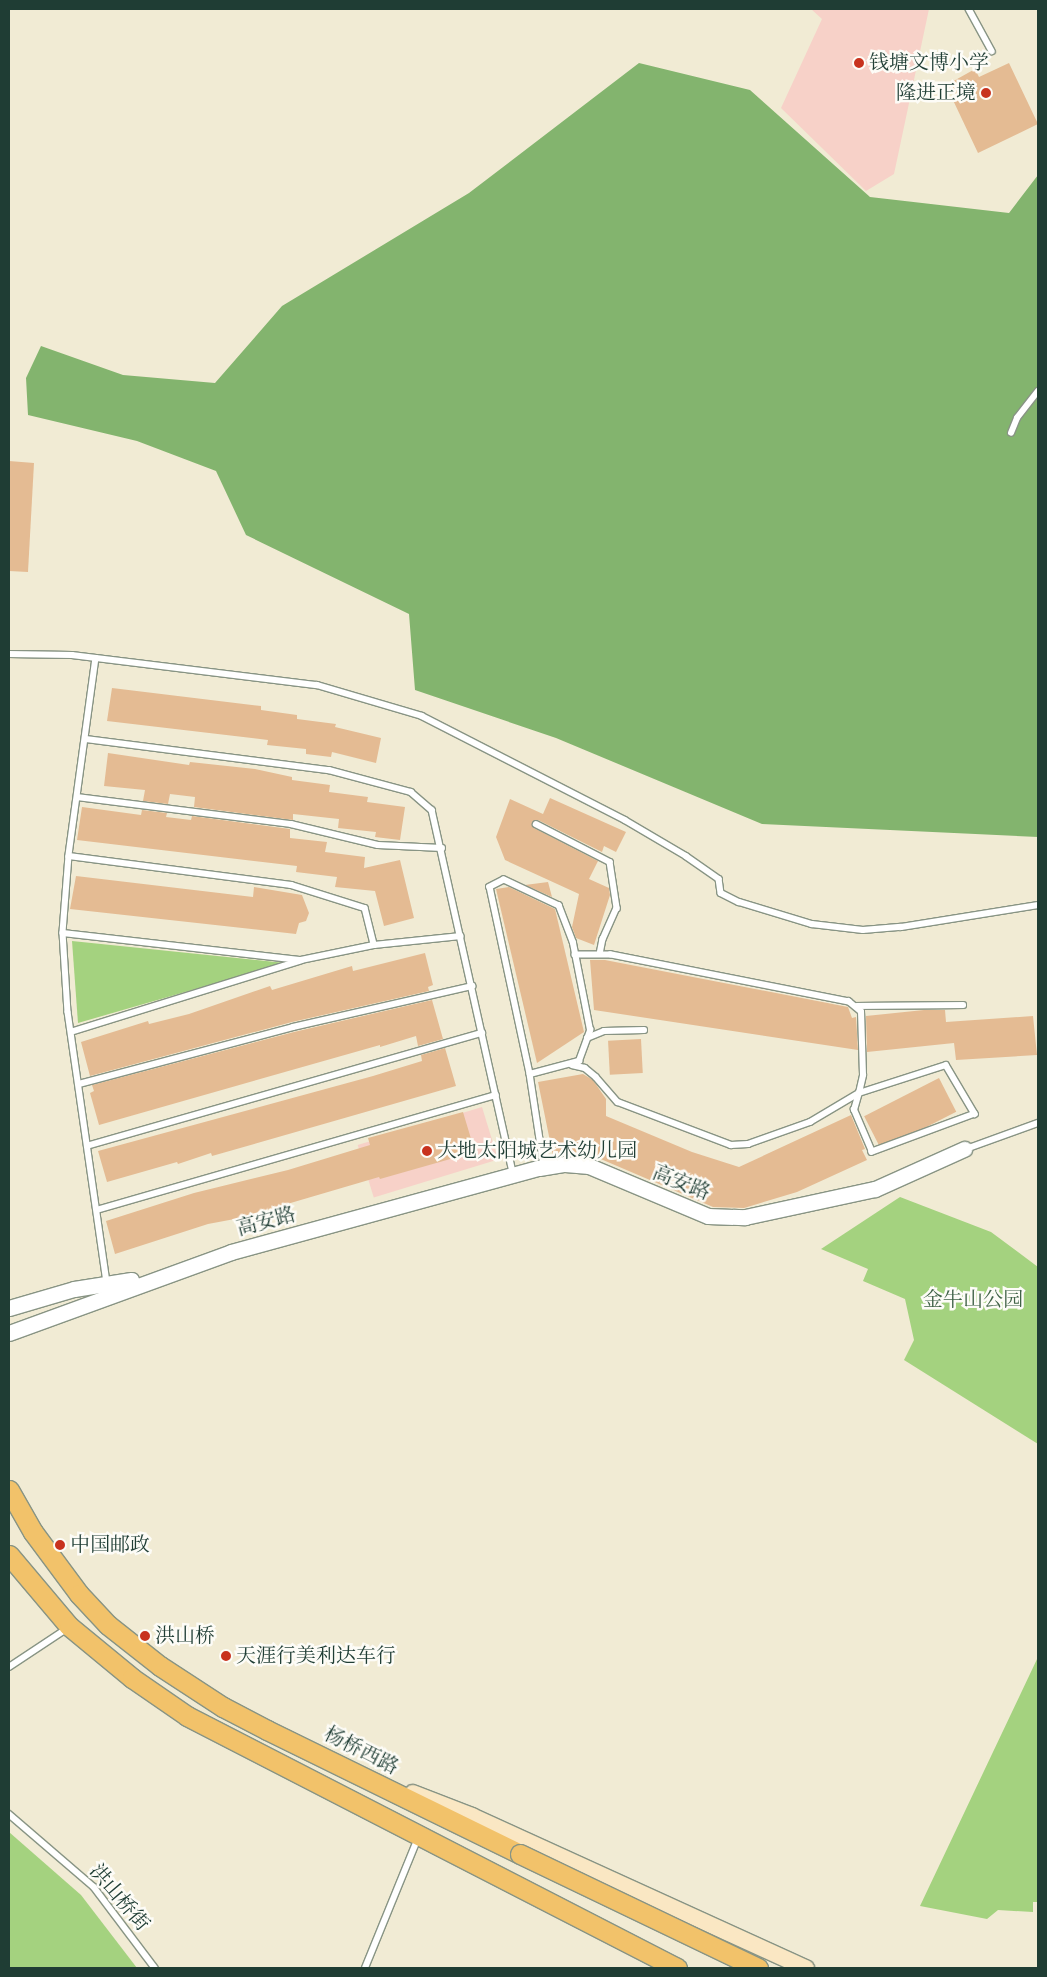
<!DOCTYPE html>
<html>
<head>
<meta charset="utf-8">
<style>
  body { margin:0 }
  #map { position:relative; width:1047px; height:1977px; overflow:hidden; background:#f1ebd4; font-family:"IM FELL English","Noto Serif SC",serif }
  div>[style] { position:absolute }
  .built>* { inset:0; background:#f7d1c8; transform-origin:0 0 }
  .green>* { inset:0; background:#a4d27f }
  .forest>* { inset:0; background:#83b46e }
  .building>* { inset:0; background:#e4bb93; transform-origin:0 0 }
  .roads { filter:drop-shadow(1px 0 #889484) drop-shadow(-1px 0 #889484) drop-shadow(0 1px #889484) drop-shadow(0 -1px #889484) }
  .service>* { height:5.5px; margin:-2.75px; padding:0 2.75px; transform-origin:2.75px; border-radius:2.75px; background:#fff }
  .tertiary>* { height:15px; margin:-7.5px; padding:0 7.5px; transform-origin:7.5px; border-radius:7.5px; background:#fff }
  .secondary>* { height:16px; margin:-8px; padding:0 8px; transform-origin:8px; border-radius:8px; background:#fae7c3 }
  .primary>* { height:19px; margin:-9.5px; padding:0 9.5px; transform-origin:9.5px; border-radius:9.5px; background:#f2c26a }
  .bridges { filter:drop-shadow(1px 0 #889484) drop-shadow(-1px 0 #889484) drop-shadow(0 1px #889484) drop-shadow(0 -1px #889484) }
  .primary-bridge>* { height:19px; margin:-9.5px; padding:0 9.5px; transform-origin:9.5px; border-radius:9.5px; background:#f2c26a }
  .dots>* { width:14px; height:14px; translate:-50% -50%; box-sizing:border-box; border:2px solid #fdfcf7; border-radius:50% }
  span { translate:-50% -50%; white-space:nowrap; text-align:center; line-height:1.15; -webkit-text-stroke:5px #fdfcf7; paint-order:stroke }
  .poi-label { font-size:20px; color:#1f3d34 }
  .left { translate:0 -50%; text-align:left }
  .right { translate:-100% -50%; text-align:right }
  .street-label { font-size:20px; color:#1f3d34 }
  .park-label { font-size:20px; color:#406247 }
  .frame { position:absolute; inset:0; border:10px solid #1f3d34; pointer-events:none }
</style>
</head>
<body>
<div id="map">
  <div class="built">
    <div style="clip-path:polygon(811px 9px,929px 9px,894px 174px,866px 191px,781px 108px,822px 19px)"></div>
    <div style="left:482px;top:1107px;width:55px;height:130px;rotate:73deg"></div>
  </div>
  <div class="green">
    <div style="clip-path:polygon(72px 941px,285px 963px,78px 1023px)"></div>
    <div style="clip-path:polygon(900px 1197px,991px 1232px,1038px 1267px,1038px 1444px,904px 1360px,914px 1340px,905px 1299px,863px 1281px,868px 1269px,821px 1249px)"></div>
    <div style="clip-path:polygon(1038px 1657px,1038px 1902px,1033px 1902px,1033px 1912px,998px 1910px,987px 1919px,920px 1906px)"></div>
    <div style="clip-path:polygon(9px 1832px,81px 1895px,137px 1968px,9px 1968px)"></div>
  </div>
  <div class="forest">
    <div style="clip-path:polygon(639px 63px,750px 90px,870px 197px,1009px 213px,1038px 175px,1038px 837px,762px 824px,556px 738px,415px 690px,409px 614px,246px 535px,216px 471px,137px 441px,28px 415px,26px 378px,41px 346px,123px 375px,215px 383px,282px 306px,469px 193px)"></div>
  </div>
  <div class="building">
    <div style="clip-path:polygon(1009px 63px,1038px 124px,978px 153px,952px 98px,957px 96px,950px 83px,975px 69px,979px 77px)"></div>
    <div style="clip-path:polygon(9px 461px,34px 463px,28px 572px,9px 571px)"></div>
    <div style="clip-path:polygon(112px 688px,261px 706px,261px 710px,297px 715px,297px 719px,336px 724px,335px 727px,381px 738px,376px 763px,332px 752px,331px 757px,306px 754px,306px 749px,267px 745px,268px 740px,107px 721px)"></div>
    <div style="clip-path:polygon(108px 753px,189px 765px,190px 762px,255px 769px,292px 777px,292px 780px,330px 785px,329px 792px,368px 797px,367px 802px,405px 807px,400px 840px,375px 837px,376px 832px,338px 828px,339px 819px,293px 814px,293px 820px,194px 807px,195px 797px,170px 794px,168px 804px,143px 801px,145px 790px,104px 786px)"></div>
    <div style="clip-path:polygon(550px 798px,626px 832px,616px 852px,604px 846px,602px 852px,538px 820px,532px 822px,534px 828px,598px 861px,589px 879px,609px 888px,610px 895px,594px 945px,576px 938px,572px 927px,579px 894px,505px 860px,496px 837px,510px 799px,543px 814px)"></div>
    <div style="clip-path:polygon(82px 807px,141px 815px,142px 810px,167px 813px,166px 817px,191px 820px,192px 816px,290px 829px,290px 838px,327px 842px,325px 852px,365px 857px,364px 868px,400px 860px,414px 918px,384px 926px,375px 891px,335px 887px,337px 877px,296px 872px,297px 866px,77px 840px)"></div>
    <div style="clip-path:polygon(76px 876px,253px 897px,254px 887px,302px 895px,309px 913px,306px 921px,299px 923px,296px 934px,70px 909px)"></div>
    <div style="clip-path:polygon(548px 882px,552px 897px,525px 885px)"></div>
    <div style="clip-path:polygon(509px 887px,555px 909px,584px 1032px,537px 1063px,496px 889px)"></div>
    <div style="clip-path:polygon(425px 953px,433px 985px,428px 987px,429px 991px,292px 1022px,90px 1076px,81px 1042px,148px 1021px,149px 1024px,189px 1014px,270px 986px,272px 990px,352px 966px,353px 971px)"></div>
    <div style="clip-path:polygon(590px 960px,605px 960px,848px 1007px,852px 1018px,856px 1017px,858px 1050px,594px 1010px)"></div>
    <div style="clip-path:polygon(432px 1000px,443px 1039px,418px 1046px,416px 1036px,380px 1047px,380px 1045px,99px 1125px,90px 1093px,94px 1091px,92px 1085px,294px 1032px)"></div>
    <div style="clip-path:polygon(924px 1010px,945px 1010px,946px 1022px,1033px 1016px,1037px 1055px,956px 1060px,954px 1043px,867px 1052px,866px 1016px)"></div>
    <div style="left:641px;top:1039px;width:34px;height:33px;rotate:87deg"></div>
    <div style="clip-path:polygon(445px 1048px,456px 1086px,212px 1156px,211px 1153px,178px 1164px,177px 1162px,107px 1182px,98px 1151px,373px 1076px,422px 1061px,421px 1055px)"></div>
    <div style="clip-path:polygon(583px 1074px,593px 1080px,606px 1099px,606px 1116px,692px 1152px,739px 1167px,851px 1115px,865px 1149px,862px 1150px,867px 1160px,797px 1192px,744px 1208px,713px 1207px,589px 1154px,553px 1156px,538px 1082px)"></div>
    <div style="left:939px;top:1078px;width:38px;height:84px;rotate:63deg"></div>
    <div style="clip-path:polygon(463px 1112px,475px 1152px,380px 1179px,379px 1177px,240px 1218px,208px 1224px,115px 1254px,106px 1221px,194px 1193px,288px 1170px,370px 1145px,368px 1138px)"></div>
  </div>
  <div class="roads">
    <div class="service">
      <div style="left:969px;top:9px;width:48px;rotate:61.3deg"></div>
      <div style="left:1011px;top:433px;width:16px;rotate:-68deg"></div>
      <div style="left:1017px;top:418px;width:34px;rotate:-52deg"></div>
      <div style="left:9px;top:654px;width:63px;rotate:0.9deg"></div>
      <div style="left:72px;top:655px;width:247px;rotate:7deg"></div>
      <div style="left:317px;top:685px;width:109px;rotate:16.4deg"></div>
      <div style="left:422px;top:716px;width:228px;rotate:27.1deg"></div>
      <div style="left:625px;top:820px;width:71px;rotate:30.5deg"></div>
      <div style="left:686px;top:856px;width:40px;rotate:34.9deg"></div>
      <div style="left:719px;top:879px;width:14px;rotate:82deg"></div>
      <div style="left:721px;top:893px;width:20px;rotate:27deg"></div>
      <div style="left:739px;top:902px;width:76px;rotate:16.8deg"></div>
      <div style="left:812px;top:924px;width:51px;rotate:6.7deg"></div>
      <div style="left:863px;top:930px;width:38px;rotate:-5deg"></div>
      <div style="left:901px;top:927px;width:139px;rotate:-9.1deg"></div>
      <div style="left:96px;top:658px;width:200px;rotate:97.8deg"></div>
      <div style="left:69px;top:856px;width:77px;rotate:94.5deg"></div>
      <div style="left:63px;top:933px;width:79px;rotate:86.4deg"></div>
      <div style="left:68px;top:1012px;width:274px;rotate:81.8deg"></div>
      <div style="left:86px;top:739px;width:245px;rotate:7.3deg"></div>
      <div style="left:329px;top:770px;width:85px;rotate:15deg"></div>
      <div style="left:411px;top:792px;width:28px;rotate:41deg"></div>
      <div style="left:432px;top:810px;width:372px;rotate:77.4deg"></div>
      <div style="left:77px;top:797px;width:216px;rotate:7.2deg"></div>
      <div style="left:291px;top:824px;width:89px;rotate:13.6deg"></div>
      <div style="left:378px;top:845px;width:64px;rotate:2.7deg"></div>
      <div style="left:536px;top:824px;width:83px;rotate:27.2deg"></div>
      <div style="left:610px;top:862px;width:47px;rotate:81.3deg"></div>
      <div style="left:617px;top:908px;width:34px;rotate:114deg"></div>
      <div style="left:603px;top:939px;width:15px;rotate:101deg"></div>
      <div style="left:69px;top:856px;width:224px;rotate:7.4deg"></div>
      <div style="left:291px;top:885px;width:77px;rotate:17.3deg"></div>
      <div style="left:365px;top:908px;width:38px;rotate:76deg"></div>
      <div style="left:63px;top:933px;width:240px;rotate:6.5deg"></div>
      <div style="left:301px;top:960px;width:75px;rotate:-11.6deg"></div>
      <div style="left:374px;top:945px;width:87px;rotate:-5.9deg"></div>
      <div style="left:857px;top:1006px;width:106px;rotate:-0.5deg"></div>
      <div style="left:71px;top:1032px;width:239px;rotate:-17.3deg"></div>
      <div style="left:587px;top:1038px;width:18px;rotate:-22deg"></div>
      <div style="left:604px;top:1031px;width:40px;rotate:-1.4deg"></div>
      <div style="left:572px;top:1065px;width:13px;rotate:13deg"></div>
      <div style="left:585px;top:1068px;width:14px;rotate:39deg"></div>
      <div style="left:596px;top:1077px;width:33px;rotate:49deg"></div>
      <div style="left:618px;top:1102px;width:121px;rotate:20.8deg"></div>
      <div style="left:731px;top:1145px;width:17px;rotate:-3deg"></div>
      <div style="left:748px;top:1144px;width:66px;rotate:-19.5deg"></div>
      <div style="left:810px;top:1122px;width:57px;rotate:-30.6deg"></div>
      <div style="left:859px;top:1093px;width:18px;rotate:-77deg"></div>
      <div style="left:863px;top:1075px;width:63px;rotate:-91.8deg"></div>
      <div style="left:861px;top:1012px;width:16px;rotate:-140deg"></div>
      <div style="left:849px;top:1002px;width:243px;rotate:-168.8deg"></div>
      <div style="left:611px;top:955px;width:36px;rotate:180deg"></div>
      <div style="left:946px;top:1065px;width:57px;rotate:59.4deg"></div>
      <div style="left:975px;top:1114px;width:110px;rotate:159.7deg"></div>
      <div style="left:872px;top:1152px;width:46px;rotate:-113.2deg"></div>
      <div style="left:854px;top:1110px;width:18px;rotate:-74deg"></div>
      <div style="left:859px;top:1093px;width:91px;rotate:-17.8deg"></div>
      <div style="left:530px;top:1074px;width:51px;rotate:-14.9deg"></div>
      <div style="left:579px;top:1061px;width:33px;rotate:-70deg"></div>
      <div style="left:590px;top:1030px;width:89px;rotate:-101.1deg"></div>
      <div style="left:573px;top:943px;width:40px;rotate:-111deg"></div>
      <div style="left:559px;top:906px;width:61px;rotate:-154.7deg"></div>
      <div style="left:504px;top:880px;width:16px;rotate:153deg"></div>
      <div style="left:490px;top:887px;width:191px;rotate:77.9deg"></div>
      <div style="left:530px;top:1074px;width:92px;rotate:81.3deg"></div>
      <div style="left:79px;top:1084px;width:221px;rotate:-14.9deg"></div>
      <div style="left:293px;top:1027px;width:184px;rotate:-12.9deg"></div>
      <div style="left:87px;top:1146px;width:411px;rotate:-16deg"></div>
      <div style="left:966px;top:1149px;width:77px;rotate:-19.9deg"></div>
      <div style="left:97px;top:1210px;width:415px;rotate:-16.1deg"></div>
      <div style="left:9px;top:1667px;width:71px;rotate:-33.5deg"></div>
      <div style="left:9px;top:1814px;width:112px;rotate:40.7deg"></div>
      <div style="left:94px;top:1887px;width:101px;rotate:53deg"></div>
      <div style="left:365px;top:1968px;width:140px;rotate:-67.8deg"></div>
    </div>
    <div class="tertiary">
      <div style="left:9px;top:1308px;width:68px;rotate:-16.3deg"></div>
      <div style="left:74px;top:1289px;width:58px;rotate:-9deg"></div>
      <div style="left:9px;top:1333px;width:236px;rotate:-20deg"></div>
      <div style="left:231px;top:1252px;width:319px;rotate:-15.3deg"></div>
      <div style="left:539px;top:1168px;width:26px;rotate:-9deg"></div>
      <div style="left:565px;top:1164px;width:24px;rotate:5deg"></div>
      <div style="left:589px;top:1166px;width:129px;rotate:22.8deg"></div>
      <div style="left:708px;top:1216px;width:37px;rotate:2deg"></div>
      <div style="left:745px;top:1217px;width:133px;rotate:-12.2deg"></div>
      <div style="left:875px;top:1189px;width:98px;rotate:-24.2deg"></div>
    </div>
    <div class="secondary">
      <div style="left:413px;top:1793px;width:63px;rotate:21.3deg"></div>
      <div style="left:472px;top:1816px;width:367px;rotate:24.5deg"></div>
    </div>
    <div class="primary">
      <div style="left:9px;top:1490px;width:48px;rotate:60.3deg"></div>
      <div style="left:33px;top:1532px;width:77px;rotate:53.4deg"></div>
      <div style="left:79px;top:1594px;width:42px;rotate:46.9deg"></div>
      <div style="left:108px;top:1625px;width:66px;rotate:38.3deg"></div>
      <div style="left:160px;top:1666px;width:75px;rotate:33.1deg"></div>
      <div style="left:223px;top:1707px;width:50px;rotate:27.6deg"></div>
      <div style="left:267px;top:1730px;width:282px;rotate:26.1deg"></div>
      <div style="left:9px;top:1555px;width:93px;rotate:49.8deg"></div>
      <div style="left:69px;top:1626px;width:82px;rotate:39.5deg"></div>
      <div style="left:132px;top:1678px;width:67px;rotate:34.6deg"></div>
      <div style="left:187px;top:1716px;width:551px;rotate:27.22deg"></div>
    </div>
  </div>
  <div class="bridges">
    <div class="primary-bridge">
      <div style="left:520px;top:1854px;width:264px;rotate:25.6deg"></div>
    </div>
  </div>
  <div class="dots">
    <div style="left:859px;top:63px;background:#c8321e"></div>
    <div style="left:986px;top:93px;background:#c8321e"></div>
    <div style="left:427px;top:1151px;background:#c8321e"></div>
    <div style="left:60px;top:1545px;background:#c8321e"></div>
    <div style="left:145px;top:1636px;background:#c8321e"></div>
    <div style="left:226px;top:1656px;background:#c8321e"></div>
  </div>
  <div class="poi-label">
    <span class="left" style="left:869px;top:63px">钱塘文博小学</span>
    <span class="right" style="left:976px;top:93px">隆进正境</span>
    <span class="left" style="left:437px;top:1151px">大地太阳城艺术幼儿园</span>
    <span class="left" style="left:70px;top:1545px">中国邮政</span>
    <span class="left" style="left:155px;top:1636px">洪山桥</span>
    <span class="left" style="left:236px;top:1656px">天涯行美利达车行</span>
  </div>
  <div class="street-label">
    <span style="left:681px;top:1183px;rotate:22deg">高安路</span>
    <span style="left:266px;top:1222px;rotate:-15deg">高安路</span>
    <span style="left:361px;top:1751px;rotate:27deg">杨桥西路</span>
    <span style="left:119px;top:1898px;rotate:50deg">洪山桥街</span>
  </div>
  <div class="park-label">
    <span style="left:973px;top:1300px">金牛山公园</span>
  </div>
  <div class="frame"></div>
</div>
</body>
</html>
